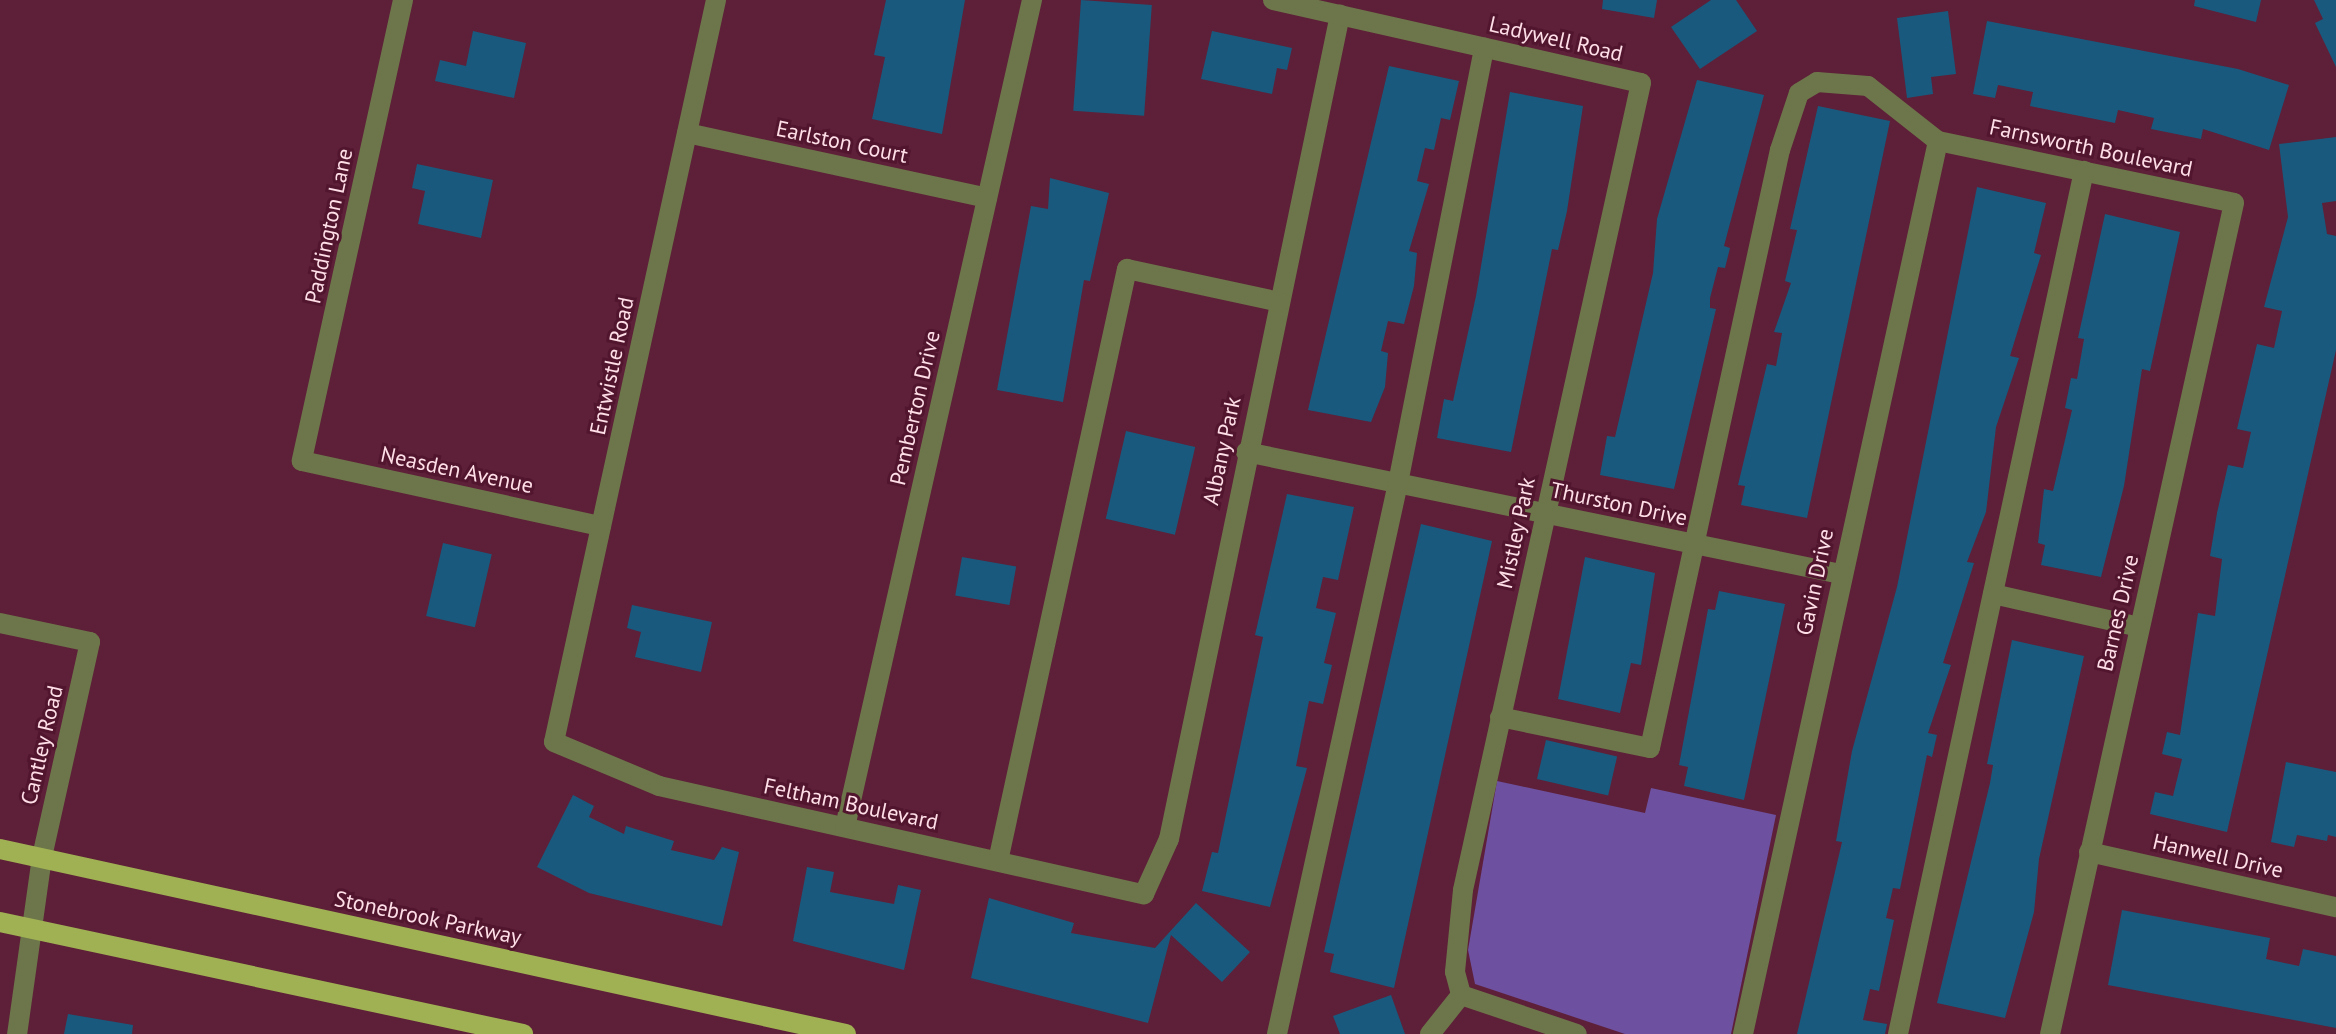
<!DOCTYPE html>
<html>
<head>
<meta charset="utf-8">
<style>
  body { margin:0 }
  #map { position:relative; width:2336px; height:1034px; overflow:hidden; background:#5d2038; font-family:"PT Sans",sans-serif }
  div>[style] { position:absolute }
  .green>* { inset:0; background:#6d509f }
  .building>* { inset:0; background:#19597d; transform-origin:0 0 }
  .minor>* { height:20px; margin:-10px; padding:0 10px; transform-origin:10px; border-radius:10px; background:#6d764a }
  .major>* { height:20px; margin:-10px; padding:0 10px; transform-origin:10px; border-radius:10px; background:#a0b153 }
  span { translate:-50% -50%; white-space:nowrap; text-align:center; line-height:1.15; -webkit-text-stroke:6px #51152e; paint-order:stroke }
  .street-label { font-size:22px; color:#fedee7 }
</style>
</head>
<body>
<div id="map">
  <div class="green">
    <div style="clip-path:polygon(1497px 781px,1645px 813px,1651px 788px,1776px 815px,1731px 1034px,1625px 1034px,1475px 984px,1468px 950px)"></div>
  </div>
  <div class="building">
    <div style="clip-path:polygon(886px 0,965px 0,942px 134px,872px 119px,885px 57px,874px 55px)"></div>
    <div style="left:1081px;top:0;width:71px;height:111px;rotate:4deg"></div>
    <div style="clip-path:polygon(1603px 0,1657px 0,1654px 18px,1602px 9px)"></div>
    <div style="clip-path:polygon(1711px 0,1736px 0,1757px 31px,1700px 69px,1671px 27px)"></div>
    <div style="clip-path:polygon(2195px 0,2261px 0,2256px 22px,2194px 6px)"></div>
    <div style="clip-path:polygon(2314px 0,2336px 0,2336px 67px,2315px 23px,2323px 19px)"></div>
    <div style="clip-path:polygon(1948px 11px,1956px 74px,1931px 77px,1933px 94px,1907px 98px,1897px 18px)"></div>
    <div style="clip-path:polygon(1987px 21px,2238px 69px,2289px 85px,2269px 150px,2203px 129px,2201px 139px,2151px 129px,2154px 118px,2118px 110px,2115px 123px,2030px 106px,2033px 92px,1998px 85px,1995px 98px,1973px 94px)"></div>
    <div style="clip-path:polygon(473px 31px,526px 43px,514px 98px,435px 81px,440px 60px,466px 66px)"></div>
    <div style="clip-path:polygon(1212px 31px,1292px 48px,1287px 70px,1277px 68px,1272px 94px,1201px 79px)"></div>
    <div style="clip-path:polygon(1389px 66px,1459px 81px,1450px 120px,1441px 118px,1434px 150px,1425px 148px,1417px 181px,1429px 184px,1409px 251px,1417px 253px,1414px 286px,1404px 324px,1388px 321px,1381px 351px,1388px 353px,1385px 387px,1371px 422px,1308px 410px)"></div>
    <div style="clip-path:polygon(1697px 80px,1764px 95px,1724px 246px,1730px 248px,1725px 268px,1718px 267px,1710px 298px,1710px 308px,1716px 309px,1674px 489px,1600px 475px,1607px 436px,1615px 437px,1653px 273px,1657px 219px)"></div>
    <div style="clip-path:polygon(1510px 92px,1583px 106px,1567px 211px,1558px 250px,1552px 249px,1511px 452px,1437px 438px,1444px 399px,1453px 401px,1476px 296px)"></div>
    <div style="clip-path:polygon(1818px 106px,1890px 121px,1807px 518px,1741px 505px,1745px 486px,1738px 485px,1767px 364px,1776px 366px,1782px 333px,1774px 332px,1791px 283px,1785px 281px,1797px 230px,1790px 229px)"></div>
    <div style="clip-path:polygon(2336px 137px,2336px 201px,2322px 203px,2327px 234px,2336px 236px,2336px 350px,2227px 832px,2150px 814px,2155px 792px,2173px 796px,2182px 759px,2162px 754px,2167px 732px,2180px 735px,2198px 613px,2215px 616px,2222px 559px,2210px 556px,2217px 513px,2228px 465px,2243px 468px,2251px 432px,2237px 429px,2257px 344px,2274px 348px,2282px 311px,2264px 307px,2288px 217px,2279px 144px)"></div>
    <div style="clip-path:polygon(417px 164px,493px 180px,481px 238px,418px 224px,425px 191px,412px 188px)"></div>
    <div style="clip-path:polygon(1050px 178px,1109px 193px,1090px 281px,1084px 280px,1063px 402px,997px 390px,1031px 206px,1048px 209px)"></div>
    <div style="clip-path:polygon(1977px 187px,2046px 203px,2034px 253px,2041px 255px,2010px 356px,2019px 358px,1996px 427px,1986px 512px,1967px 562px,1974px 563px,1943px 663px,1951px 665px,1928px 733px,1937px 735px,1932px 757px,1927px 755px,1900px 889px,1893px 888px,1886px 918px,1894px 920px,1879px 991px,1870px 989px,1863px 1020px,1887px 1024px,1885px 1034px,1797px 1034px,1842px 842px,1836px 841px,1852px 751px,1897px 587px)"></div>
    <div style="clip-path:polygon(2105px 214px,2180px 232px,2150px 371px,2142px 369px,2124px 486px,2101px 577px,2041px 565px,2045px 545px,2038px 543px,2044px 489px,2053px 491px,2072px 410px,2065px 408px,2071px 378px,2077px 379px,2084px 339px,2078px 338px)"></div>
    <div style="left:1126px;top:431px;width:71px;height:90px;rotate:13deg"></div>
    <div style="clip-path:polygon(1287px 494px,1354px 507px,1338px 580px,1323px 577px,1316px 608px,1336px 613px,1324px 663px,1332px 665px,1323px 704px,1309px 701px,1296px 766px,1307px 768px,1270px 907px,1202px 891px,1212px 852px,1218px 853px,1263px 637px,1255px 635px)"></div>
    <div style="clip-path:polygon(1421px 524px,1492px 541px,1394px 988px,1330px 972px,1334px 954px,1324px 952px)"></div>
    <div style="left:443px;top:543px;width:50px;height:75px;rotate:13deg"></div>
    <div style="left:962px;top:557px;width:55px;height:39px;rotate:10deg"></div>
    <div style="clip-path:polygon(1585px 557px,1655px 573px,1641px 665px,1631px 663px,1620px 713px,1558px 699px)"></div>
    <div style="clip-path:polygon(1719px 591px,1785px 604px,1744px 800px,1684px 786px,1688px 767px,1679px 765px,1708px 609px,1715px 610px)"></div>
    <div style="clip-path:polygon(632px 605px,712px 622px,701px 672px,635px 657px,641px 632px,627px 628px)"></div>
    <div style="clip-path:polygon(2012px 640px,2084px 656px,2039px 859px,2034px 912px,2005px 1018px,1937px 1003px,1990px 783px,1993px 765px,1987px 764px)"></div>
    <div style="left:1546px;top:740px;width:73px;height:40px;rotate:13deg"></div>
    <div style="clip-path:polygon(2286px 762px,2336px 772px,2336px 837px,2328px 835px,2327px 841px,2297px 835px,2294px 847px,2271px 842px)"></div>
    <div style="clip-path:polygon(573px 795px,594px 806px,589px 817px,624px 834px,626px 826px,674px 841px,671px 850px,714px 860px,722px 847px,739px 852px,722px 926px,589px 893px,537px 867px)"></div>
    <div style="clip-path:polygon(807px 867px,834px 872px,830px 892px,894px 904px,898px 885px,921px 890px,904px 970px,793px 941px)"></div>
    <div style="clip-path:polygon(989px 898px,1074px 923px,1071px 933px,1155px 948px,1196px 903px,1250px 952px,1222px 982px,1171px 935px,1148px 1023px,971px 978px)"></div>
    <div style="clip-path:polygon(2122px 910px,2270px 938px,2266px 959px,2299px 966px,2303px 949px,2336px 956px,2336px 1028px,2108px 985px)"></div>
    <div style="clip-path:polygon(1391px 995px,1405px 1034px,1340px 1034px,1333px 1016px)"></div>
    <div style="clip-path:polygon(68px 1014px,133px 1025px,132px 1034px,64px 1034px)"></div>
  </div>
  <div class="minor">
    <div style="left:403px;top:0;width:472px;rotate:102.4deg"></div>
    <div style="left:302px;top:461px;width:306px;rotate:12.3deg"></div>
    <div style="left:716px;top:0;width:759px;rotate:102.32deg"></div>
    <div style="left:554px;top:742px;width:114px;rotate:22.7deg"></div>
    <div style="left:659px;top:786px;width:497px;rotate:12.6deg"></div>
    <div style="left:1144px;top:894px;width:60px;rotate:-65.6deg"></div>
    <div style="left:1169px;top:839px;width:842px;rotate:-78.28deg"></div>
    <div style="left:1273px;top:0;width:377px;rotate:12.7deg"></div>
    <div style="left:1641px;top:83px;width:826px;rotate:102.44deg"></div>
    <div style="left:1463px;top:890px;width:82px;rotate:95.6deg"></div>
    <div style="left:1455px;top:972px;width:24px;rotate:75deg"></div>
    <div style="left:687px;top:133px;width:307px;rotate:12.2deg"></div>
    <div style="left:1246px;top:452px;width:607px;rotate:11.59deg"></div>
    <div style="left:1993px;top:594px;width:150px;rotate:12.7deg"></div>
    <div style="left:0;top:623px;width:92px;rotate:11.9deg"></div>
    <div style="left:90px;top:642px;width:220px;rotate:102.6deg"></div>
    <div style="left:42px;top:857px;width:179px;rotate:98deg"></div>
    <div style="left:1500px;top:717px;width:153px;rotate:11.7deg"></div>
    <div style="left:1650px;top:748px;width:612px;rotate:-77.74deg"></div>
    <div style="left:1780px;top:150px;width:60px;rotate:-71.6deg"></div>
    <div style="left:1799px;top:93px;width:21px;rotate:-31deg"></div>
    <div style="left:1817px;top:82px;width:51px;rotate:4.5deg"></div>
    <div style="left:1868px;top:86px;width:89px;rotate:38.2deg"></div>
    <div style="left:1938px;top:141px;width:302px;rotate:11.8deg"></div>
    <div style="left:2234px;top:203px;width:851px;rotate:102.48deg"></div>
    <div style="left:845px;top:827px;width:848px;rotate:-77.26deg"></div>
    <div style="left:2089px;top:852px;width:253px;rotate:12.6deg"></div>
    <div style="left:998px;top:861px;width:606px;rotate:-77.71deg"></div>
    <div style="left:1127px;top:269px;width:156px;rotate:12.2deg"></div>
    <div style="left:1461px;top:995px;width:122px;rotate:18.6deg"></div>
    <div style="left:1277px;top:1034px;width:564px;rotate:-77.61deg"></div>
    <div style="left:1398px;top:483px;width:444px;rotate:-78.8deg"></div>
    <div style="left:1430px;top:1034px;width:50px;rotate:-51.5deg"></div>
    <div style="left:1743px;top:1034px;width:914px;rotate:-77.68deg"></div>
    <div style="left:1898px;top:1034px;width:883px;rotate:-77.84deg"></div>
  </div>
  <div class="major">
    <div style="left:0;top:849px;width:866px;rotate:12.34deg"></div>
    <div style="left:0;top:922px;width:535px;rotate:12.09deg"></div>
  </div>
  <div class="street-label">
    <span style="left:1556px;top:39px;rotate:13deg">Ladywell Road</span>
    <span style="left:842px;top:142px;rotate:12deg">Earlston Court</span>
    <span style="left:2091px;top:148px;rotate:12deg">Farnsworth Boulevard</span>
    <span style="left:329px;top:226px;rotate:-78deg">Paddington Lane</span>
    <span style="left:612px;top:366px;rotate:-78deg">Entwistle Road</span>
    <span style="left:915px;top:408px;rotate:-77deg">Pemberton Drive</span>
    <span style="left:1222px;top:451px;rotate:-78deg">Albany Park</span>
    <span style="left:457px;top:470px;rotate:12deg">Neasden Avenue</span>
    <span style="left:1619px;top:504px;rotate:12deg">Thurston Drive</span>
    <span style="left:1516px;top:533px;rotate:-78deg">Mistley Park</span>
    <span style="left:1815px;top:582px;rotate:-78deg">Gavin Drive</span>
    <span style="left:2118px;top:613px;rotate:-77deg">Barnes Drive</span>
    <span style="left:42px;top:745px;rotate:-77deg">Cantley Road</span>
    <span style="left:851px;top:804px;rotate:12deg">Feltham Boulevard</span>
    <span style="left:2218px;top:856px;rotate:13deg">Hanwell Drive</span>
    <span style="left:428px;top:918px;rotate:12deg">Stonebrook Parkway</span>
  </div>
</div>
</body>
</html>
